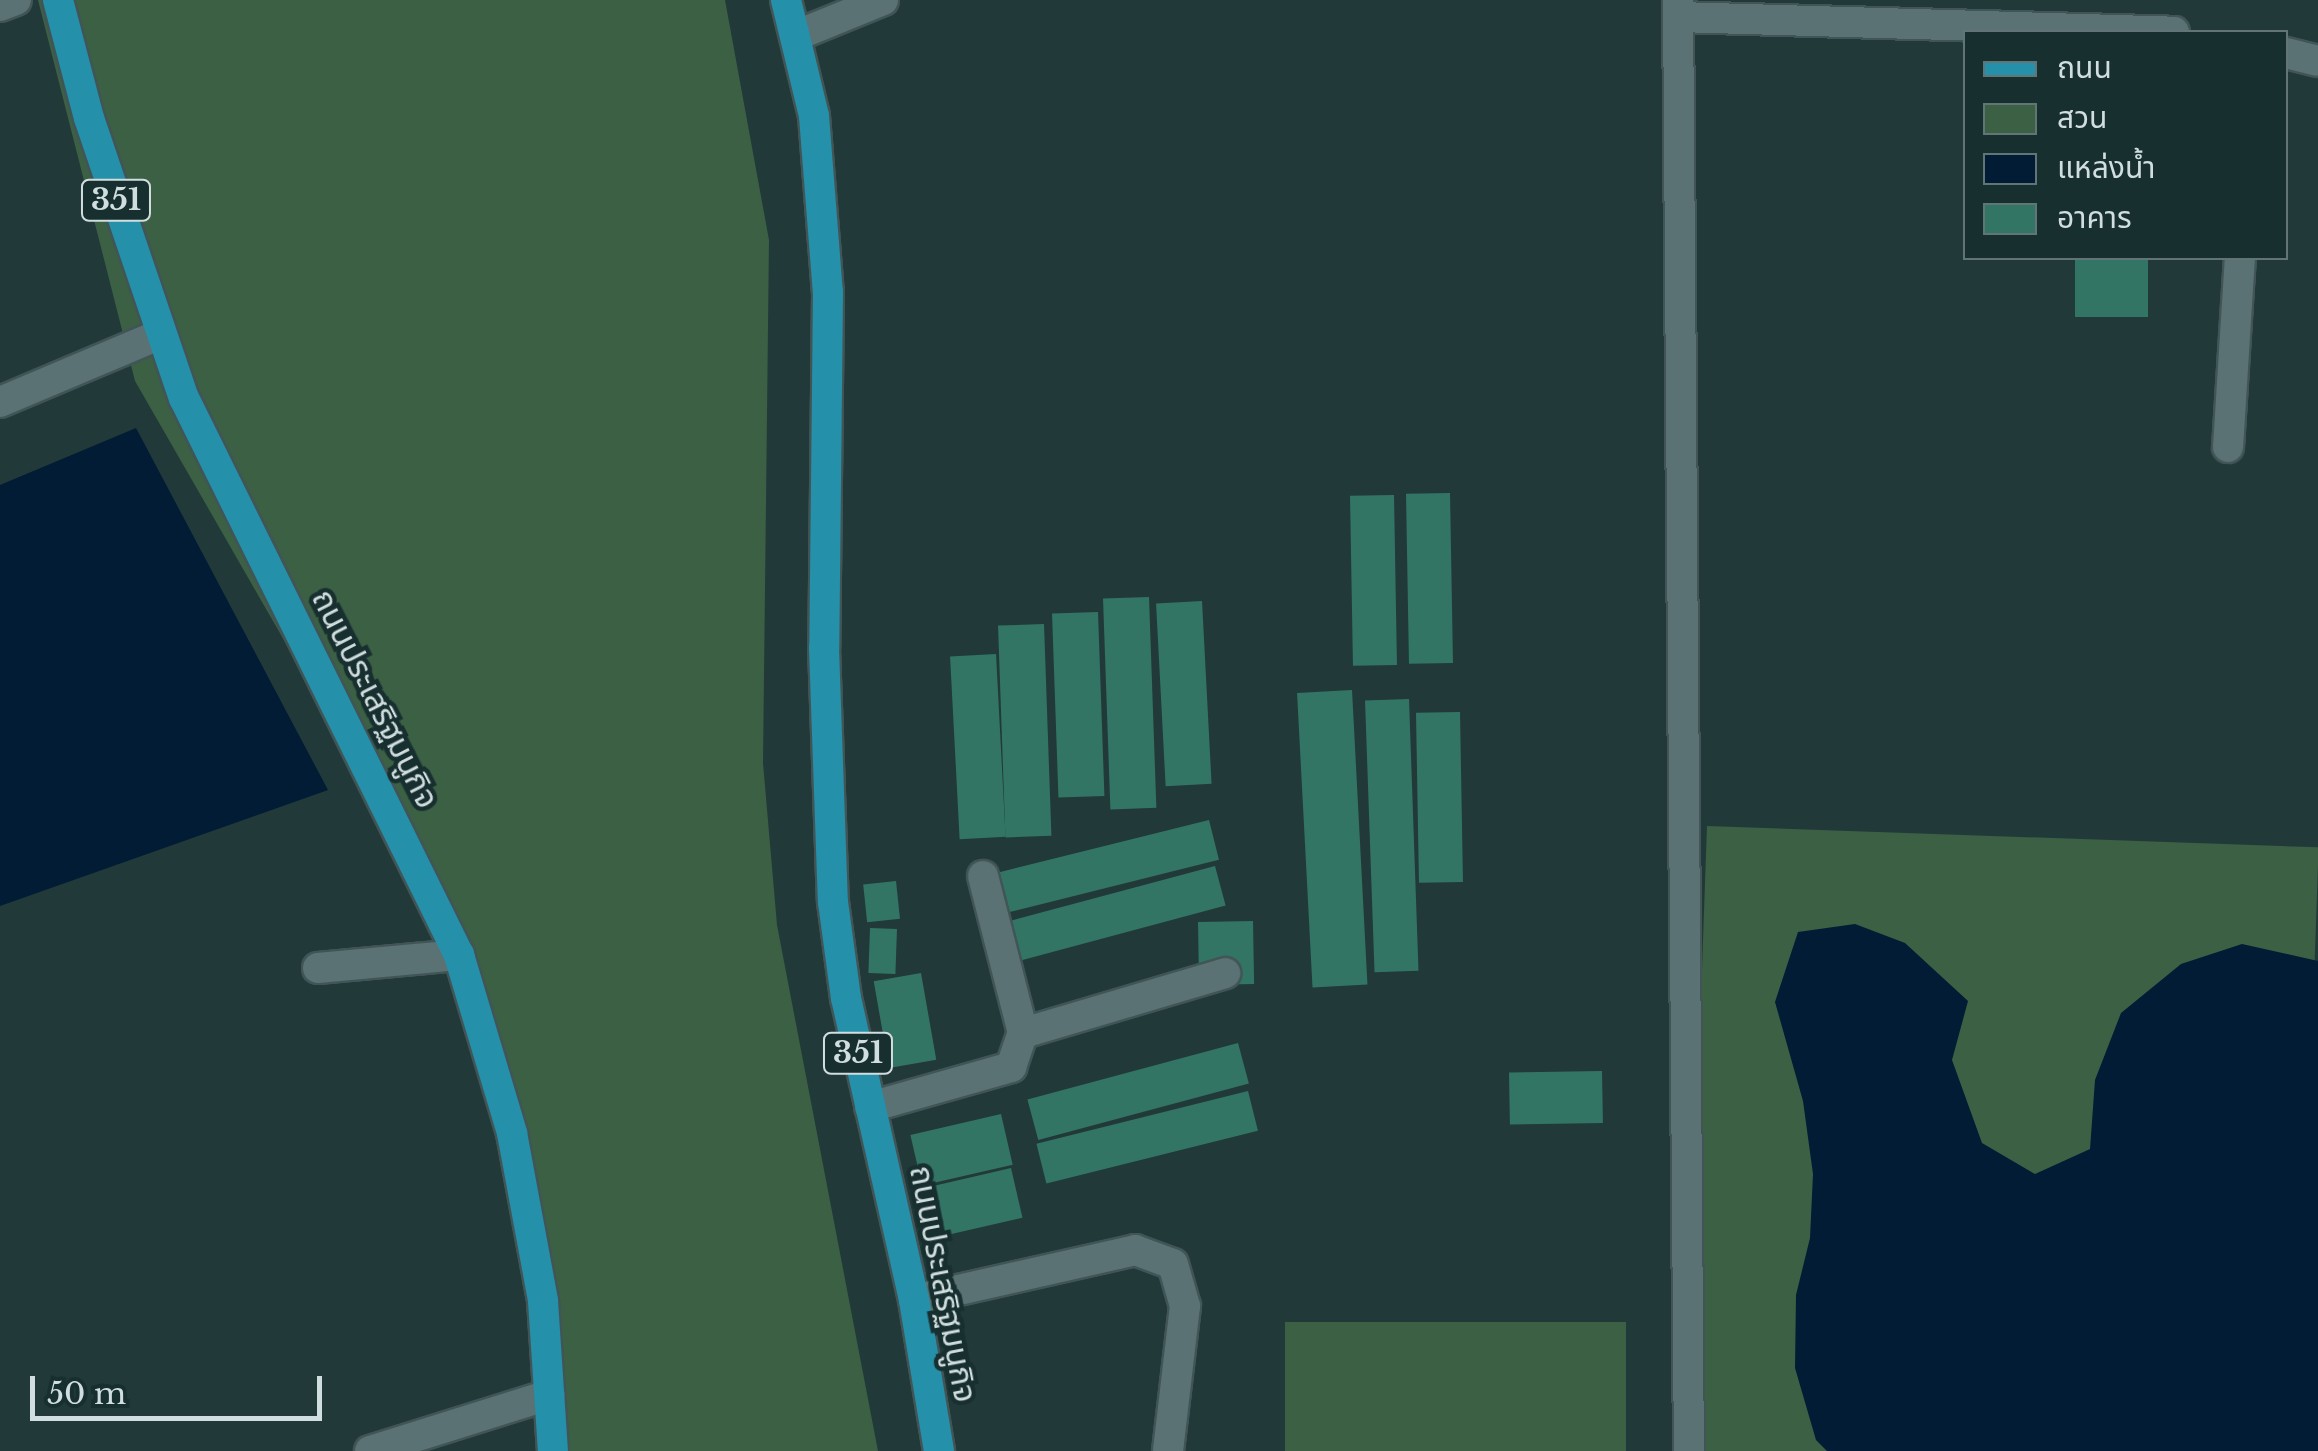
<!DOCTYPE html>
<html>
<head>
<meta charset="utf-8">
<style>
  body { margin:0 }
  #map { position:relative; width:2318px; height:1451px; overflow:hidden; background:#22393a; font-family:"Libre Baskerville","Noto Sans Thai",serif }
  div>[style] { position:absolute }
  .green>* { inset:0; background:#3b6044; transform-origin:0 0 }
  .water>* { inset:0; background:#011c34 }
  .building>* { inset:0; background:#337565; transform-origin:0 0 }
  .roads { filter:drop-shadow(2px 0 #415556) drop-shadow(-2px 0 #415556) drop-shadow(0 2px #415556) drop-shadow(0 -2px #415556) }
  .minor>* { height:30px; margin:-15px; padding:0 15px; transform-origin:15px; border-radius:15px; background:#5a7274 }
  .major>* { height:30px; margin:-15px; padding:0 15px; transform-origin:15px; border-radius:15px; background:#2490aa }
  span { translate:-50% -50%; white-space:nowrap; text-align:center; line-height:1.15; -webkit-text-stroke:9px #182f30; paint-order:stroke }
  .shield-label span { padding:2px 8px; background:#182f30; border:2px solid; border-radius:8px; -webkit-text-stroke-width:0 }
  .shield-label { font-size:30px; color:#d1dedf; font-weight:700 }
  .street-label { font-size:32px; color:#d1dedf }
  .legend { position:absolute; left:1963px; top:30px; width:325px; height:230px; box-sizing:border-box; background:#182f30; border:2px solid #627576; margin:0; padding:12px 18px; list-style:none; font-size:30px; color:#d1dedf }
  .legend li { display:flex; align-items:center; gap:20px; height:50px }
  .legend b { width:50px; border:2px solid #627576 }
  .scale { position:absolute; left:30px; top:1376px; width:292px; height:45px; box-sizing:border-box; border:5px solid #d1dedf; border-top:0; padding-left:12px; font-size:30px; line-height:35px; white-space:nowrap; color:#d1dedf; -webkit-text-stroke:8px #182f30; paint-order:stroke }
</style>
</head>
<body>
<div id="map">
  <div class="green">
    <div style="clip-path:polygon(38px 0,725px 0,769px 240px,763px 763px,777px 925px,878px 1451px,570px 1451px,535px 1177px,487px 993px,135px 381px)"></div>
    <div style="left:1707px;top:826px;width:612px;height:625px;rotate:2deg"></div>
    <div style="left:1626px;top:1322px;width:129px;height:341px;rotate:90deg"></div>
  </div>
  <div class="water">
    <div style="clip-path:polygon(136px 428px,328px 790px,0 906px,0 485px)"></div>
    <div style="clip-path:polygon(1855px 924px,1905px 943px,1968px 1001px,1952px 1060px,1982px 1143px,2035px 1174px,2090px 1149px,2095px 1080px,2121px 1013px,2181px 964px,2242px 944px,2318px 961px,2318px 1451px,1827px 1451px,1816px 1440px,1795px 1368px,1796px 1295px,1810px 1238px,1813px 1174px,1803px 1101px,1775px 1002px,1798px 932px)"></div>
  </div>
  <div class="building">
    <div style="left:2075px;top:258px;width:73px;height:59px"></div>
    <div style="left:1450px;top:493px;width:170px;height:44px;rotate:89deg"></div>
    <div style="left:1394px;top:495px;width:170px;height:44px;rotate:89deg"></div>
    <div style="left:1149px;top:597px;width:211px;height:46px;rotate:88deg"></div>
    <div style="left:1202px;top:601px;width:183px;height:46px;rotate:87deg"></div>
    <div style="left:1098px;top:612px;width:184px;height:46px;rotate:88deg"></div>
    <div style="left:1044px;top:624px;width:212px;height:46px;rotate:88deg"></div>
    <div style="left:996px;top:654px;width:183px;height:46px;rotate:87deg"></div>
    <div style="left:1352px;top:690px;width:295px;height:55px;rotate:87deg"></div>
    <div style="left:1409px;top:699px;width:272px;height:44px;rotate:88deg"></div>
    <div style="left:1460px;top:712px;width:170px;height:44px;rotate:89deg"></div>
    <div style="left:1209px;top:820px;width:41px;height:218px;rotate:76deg"></div>
    <div style="left:1215px;top:866px;width:41px;height:218px;rotate:75deg"></div>
    <div style="left:896px;top:881px;width:38px;height:33px;rotate:84deg"></div>
    <div style="left:1253px;top:921px;width:63px;height:55px;rotate:89deg"></div>
    <div style="left:870px;top:928px;width:27px;height:45px;rotate:2deg"></div>
    <div style="left:921px;top:973px;width:88px;height:48px;rotate:80deg"></div>
    <div style="left:1238px;top:1043px;width:42px;height:218px;rotate:75deg"></div>
    <div style="left:1602px;top:1071px;width:52px;height:93px;rotate:89deg"></div>
    <div style="left:1248px;top:1091px;width:41px;height:218px;rotate:76deg"></div>
    <div style="left:1001px;top:1114px;width:52px;height:93px;rotate:77deg"></div>
    <div style="left:1011px;top:1168px;width:51px;height:93px;rotate:77deg"></div>
  </div>
  <div class="roads">
    <div class="minor">
      <div style="left:1678px;top:0;width:1451px;rotate:89.57deg"></div>
      <div style="left:0;top:6px;width:17px;rotate:-21deg"></div>
      <div style="left:1678px;top:17px;width:496px;rotate:1.7deg"></div>
      <div style="left:795px;top:36px;width:95px;rotate:-22.2deg"></div>
      <div style="left:2286px;top:53px;width:33px;rotate:14deg"></div>
      <div style="left:0;top:402px;width:175px;rotate:-22.9deg"></div>
      <div style="left:2228px;top:447px;width:189px;rotate:-86.4deg"></div>
      <div style="left:983px;top:876px;width:162px;rotate:75.7deg"></div>
      <div style="left:318px;top:968px;width:142px;rotate:-5.3deg"></div>
      <div style="left:870px;top:1107px;width:147px;rotate:-15.8deg"></div>
      <div style="left:1011px;top:1067px;width:36px;rotate:-71deg"></div>
      <div style="left:1023px;top:1033px;width:211px;rotate:-16.5deg"></div>
      <div style="left:914px;top:1300px;width:227px;rotate:-12.7deg"></div>
      <div style="left:1135px;top:1250px;width:40px;rotate:20.2deg"></div>
      <div style="left:1173px;top:1264px;width:44px;rotate:74.1deg"></div>
      <div style="left:1185px;top:1306px;width:146px;rotate:96.7deg"></div>
      <div style="left:370px;top:1451px;width:188px;rotate:-17.4deg"></div>
    </div>
    <div class="major">
      <div style="left:58px;top:0;width:122px;rotate:75.3deg"></div>
      <div style="left:89px;top:118px;width:296px;rotate:71.3deg"></div>
      <div style="left:184px;top:398px;width:621px;rotate:63.72deg"></div>
      <div style="left:459px;top:955px;width:186px;rotate:73.4deg"></div>
      <div style="left:512px;top:1133px;width:171px;rotate:79.5deg"></div>
      <div style="left:543px;top:1301px;width:150px;rotate:86.2deg"></div>
      <div style="left:786px;top:0;width:119px;rotate:76.4deg"></div>
      <div style="left:814px;top:116px;width:177px;rotate:85.5deg"></div>
      <div style="left:828px;top:292px;width:356px;rotate:90.6deg"></div>
      <div style="left:824px;top:648px;width:254px;rotate:88deg"></div>
      <div style="left:833px;top:902px;width:97px;rotate:82.3deg"></div>
      <div style="left:846px;top:998px;width:310px;rotate:77.3deg"></div>
      <div style="left:914px;top:1300px;width:153px;rotate:80.6deg"></div>
    </div>
  </div>
  <div class="shield-label">
    <span style="left:116px;top:200px">351</span>
    <span style="left:858px;top:1053px">351</span>
  </div>
  <div class="street-label">
    <span style="left:375px;top:699px;rotate:63deg">ถนนประเสริฐมนูกิจ</span>
    <span style="left:943px;top:1284px;rotate:79deg">ถนนประเสริฐมนูกิจ</span>
  </div>
  <ul class="legend">
  <li><b style="height:12px;background:#2490aa"></b>ถนน</li>
  <li><b style="height:28px;background:#3b6044"></b>สวน</li>
  <li><b style="height:28px;background:#011c34"></b>แหล่งน้ำ</li>
  <li><b style="height:28px;background:#337565"></b>อาคาร</li>
  </ul>
  <div class="scale">50 m</div>
</div>
</body>
</html>
